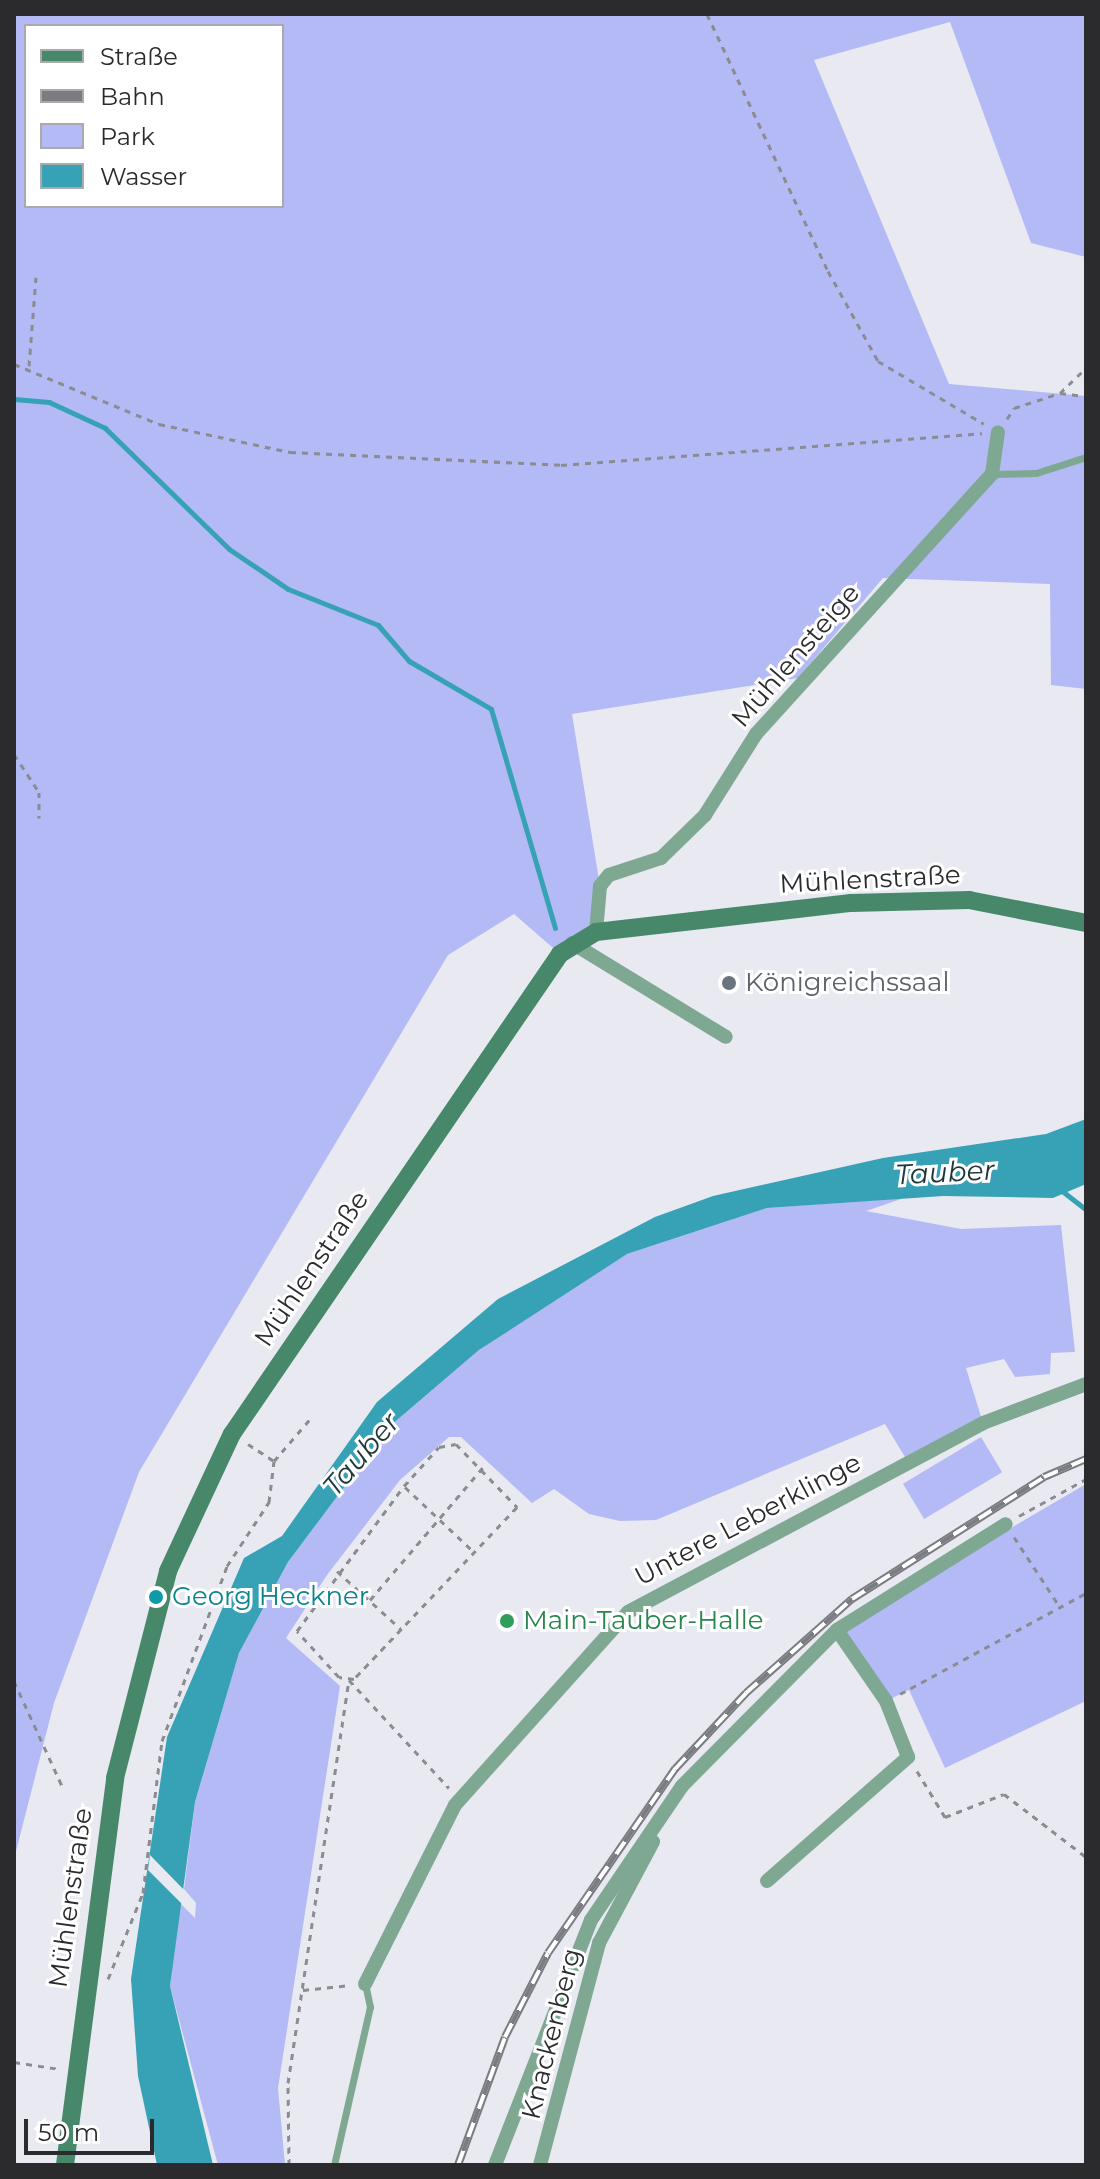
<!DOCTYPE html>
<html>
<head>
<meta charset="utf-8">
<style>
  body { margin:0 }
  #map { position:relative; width:1100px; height:2179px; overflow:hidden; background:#e8e9f1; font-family:Montserrat,sans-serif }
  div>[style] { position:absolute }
  .green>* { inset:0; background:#b3baf6; transform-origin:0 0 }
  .water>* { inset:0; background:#37a1b6 }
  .pier>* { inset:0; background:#e8e9f1 }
  .stream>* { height:5px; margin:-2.5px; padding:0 2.5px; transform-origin:2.5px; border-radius:2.5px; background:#37a1b6 }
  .path>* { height:3px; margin-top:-1.5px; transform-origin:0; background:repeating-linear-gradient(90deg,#8b8c91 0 6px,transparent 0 12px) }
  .service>* { height:7px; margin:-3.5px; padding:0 3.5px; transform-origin:3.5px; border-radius:3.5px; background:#7ea892 }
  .minor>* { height:14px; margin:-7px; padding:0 7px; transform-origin:7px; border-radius:7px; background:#7ea892 }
  .secondary>* { height:18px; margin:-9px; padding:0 9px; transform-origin:9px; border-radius:9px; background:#468869 }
  .rail>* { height:8px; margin-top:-4px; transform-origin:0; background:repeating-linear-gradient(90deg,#fff 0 15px,#7b7c81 0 30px); box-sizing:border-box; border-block:2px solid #7b7c81 }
  .dots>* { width:22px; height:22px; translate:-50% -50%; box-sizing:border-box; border:4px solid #fff; border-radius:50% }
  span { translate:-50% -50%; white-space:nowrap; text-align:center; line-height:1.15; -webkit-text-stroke:6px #fff; paint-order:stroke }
  .street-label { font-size:26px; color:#2b2b2e }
  .worship-label { font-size:26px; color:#5b616d }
  .left { translate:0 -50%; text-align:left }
  .culture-label { font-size:26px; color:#0d838f }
  .leisure-label { font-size:26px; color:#27864d }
  .water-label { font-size:28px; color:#1f373c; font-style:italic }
  .frame { position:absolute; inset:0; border:16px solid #2b2b2e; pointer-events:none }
  .legend { position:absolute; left:24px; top:24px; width:260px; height:184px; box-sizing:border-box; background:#fff; border:2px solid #aaaaab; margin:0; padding:10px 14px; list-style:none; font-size:24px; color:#2b2b2e }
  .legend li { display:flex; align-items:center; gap:16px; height:40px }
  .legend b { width:40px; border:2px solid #aaaaab }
  .scale { position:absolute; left:24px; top:2119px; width:130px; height:36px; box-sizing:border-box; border:4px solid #2b2b2e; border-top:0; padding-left:10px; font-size:24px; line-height:28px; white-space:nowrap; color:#2b2b2e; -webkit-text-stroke:6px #fff; paint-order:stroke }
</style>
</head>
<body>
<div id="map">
  <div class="green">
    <div style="clip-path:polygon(evenodd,14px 14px,1086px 14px,1086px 257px,1031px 243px,950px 22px,814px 60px,949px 384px,1086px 396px,1086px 689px,1051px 685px,1050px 584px,883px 578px,798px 678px,572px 714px,600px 886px,596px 932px,560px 954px,514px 914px,448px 955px,139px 1472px,54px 1703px,14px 1859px,14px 14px,26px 26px,282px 26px,282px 206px,26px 206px,26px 26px)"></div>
    <div style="clip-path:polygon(904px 1198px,866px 1211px,961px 1229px,1061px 1225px,1075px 1352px,1051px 1353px,1050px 1374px,1015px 1377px,1004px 1359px,966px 1368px,983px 1423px,908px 1462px,885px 1424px,656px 1520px,620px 1521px,589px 1514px,554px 1489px,532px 1503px,461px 1437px,449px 1437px,400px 1480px,327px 1575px,286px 1638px,340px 1686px,278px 2088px,285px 2165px,218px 2165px,170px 1986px,176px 1928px,181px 1904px,195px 1918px,196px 1903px,184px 1889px,195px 1802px,239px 1653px,288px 1562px,390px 1426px,479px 1350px,571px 1287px,627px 1254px,767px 1208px)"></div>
    <div style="left:981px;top:1437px;width:41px;height:91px;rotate:59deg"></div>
    <div style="clip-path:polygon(1086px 1484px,1086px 1701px,945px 1768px,909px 1690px,886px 1701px,837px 1630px)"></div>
  </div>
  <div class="water">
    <div style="clip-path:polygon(1086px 1119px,1086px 1184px,1053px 1198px,943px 1196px,767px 1208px,627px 1254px,479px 1350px,390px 1426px,288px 1562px,239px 1653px,195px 1802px,170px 1986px,213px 2165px,157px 2165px,138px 2076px,131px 1979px,167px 1737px,244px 1558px,282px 1536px,377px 1402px,498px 1299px,655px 1217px,713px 1196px,883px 1158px,1046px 1134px)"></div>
  </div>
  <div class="pier">
    <div style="clip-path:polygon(150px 1855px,187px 1893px,185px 1907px,148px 1870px)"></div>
  </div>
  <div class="stream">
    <div style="left:14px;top:399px;width:35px;rotate:5deg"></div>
    <div style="left:49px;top:402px;width:62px;rotate:24.9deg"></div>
    <div style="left:105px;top:428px;width:173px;rotate:44.3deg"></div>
    <div style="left:229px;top:549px;width:71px;rotate:34.1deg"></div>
    <div style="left:288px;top:589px;width:97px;rotate:21.8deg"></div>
    <div style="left:378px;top:625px;width:48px;rotate:49.3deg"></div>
    <div style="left:409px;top:661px;width:95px;rotate:30.3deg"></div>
    <div style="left:491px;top:709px;width:228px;rotate:73.7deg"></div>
    <div style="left:1057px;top:1187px;width:37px;rotate:38deg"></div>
  </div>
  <div class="path">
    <div style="left:707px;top:14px;width:284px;rotate:64.8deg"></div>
    <div style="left:828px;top:271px;width:103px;rotate:60.9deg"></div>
    <div style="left:878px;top:361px;width:123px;rotate:30.7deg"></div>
    <div style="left:1086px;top:89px;width:8px;rotate:90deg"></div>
    <div style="left:14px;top:364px;width:157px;rotate:22.5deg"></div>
    <div style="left:159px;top:424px;width:134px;rotate:12.1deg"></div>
    <div style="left:290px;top:452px;width:271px;rotate:2.7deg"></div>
    <div style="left:561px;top:465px;width:422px;rotate:-4.3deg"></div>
    <div style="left:29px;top:366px;width:89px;rotate:-85.5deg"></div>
    <div style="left:1060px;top:393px;width:36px;rotate:-44deg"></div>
    <div style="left:1007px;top:419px;width:13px;rotate:-58deg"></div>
    <div style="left:1014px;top:408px;width:48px;rotate:-18.1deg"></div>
    <div style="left:1060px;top:393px;width:26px;rotate:7deg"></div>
    <div style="left:14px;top:754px;width:45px;rotate:56.7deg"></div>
    <div style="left:39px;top:792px;width:26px;rotate:90deg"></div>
    <div style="left:248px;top:1444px;width:31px;rotate:33deg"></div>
    <div style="left:274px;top:1461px;width:57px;rotate:-49.3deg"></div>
    <div style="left:456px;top:1444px;width:88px;rotate:45.9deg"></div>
    <div style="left:517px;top:1507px;width:237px;rotate:133.5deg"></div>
    <div style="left:354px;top:1679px;width:15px;rotate:-172deg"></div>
    <div style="left:339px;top:1677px;width:62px;rotate:-132.4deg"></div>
    <div style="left:297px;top:1631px;width:180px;rotate:-53.6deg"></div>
    <div style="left:404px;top:1486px;width:52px;rotate:-48.1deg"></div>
    <div style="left:439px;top:1447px;width:17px;rotate:-10deg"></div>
    <div style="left:405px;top:1487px;width:96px;rotate:43.3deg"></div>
    <div style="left:1019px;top:1516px;width:77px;rotate:-28.9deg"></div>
    <div style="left:1014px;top:1537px;width:84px;rotate:56.7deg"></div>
    <div style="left:337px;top:1571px;width:86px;rotate:42.2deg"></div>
    <div style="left:370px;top:1600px;width:176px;rotate:-49.6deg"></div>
    <div style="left:14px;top:1681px;width:118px;rotate:65.4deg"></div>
    <div style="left:900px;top:1694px;width:212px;rotate:-28.5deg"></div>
    <div style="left:917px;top:1771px;width:54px;rotate:58.7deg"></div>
    <div style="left:945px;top:1817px;width:63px;rotate:-21.3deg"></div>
    <div style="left:1004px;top:1794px;width:103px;rotate:37.5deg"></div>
    <div style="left:108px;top:1979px;width:93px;rotate:-67.9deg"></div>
    <div style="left:143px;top:1893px;width:153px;rotate:-82.9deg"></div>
    <div style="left:162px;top:1741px;width:187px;rotate:-69.6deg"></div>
    <div style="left:227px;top:1566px;width:77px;rotate:-56.7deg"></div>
    <div style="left:269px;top:1502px;width:41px;rotate:-83deg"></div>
    <div style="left:303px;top:1990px;width:48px;rotate:-5.9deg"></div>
    <div style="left:14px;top:2062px;width:47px;rotate:8.7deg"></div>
    <div style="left:289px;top:2165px;width:82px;rotate:-90.7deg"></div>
    <div style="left:288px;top:2083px;width:408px;rotate:-81.4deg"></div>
    <div style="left:349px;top:1680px;width:147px;rotate:47.2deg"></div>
  </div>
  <div class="service">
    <div style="left:992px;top:474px;width:44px;rotate:-1.3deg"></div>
    <div style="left:1036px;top:473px;width:52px;rotate:-17.7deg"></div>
    <div style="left:334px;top:2165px;width:162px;rotate:-77.2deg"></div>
    <div style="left:370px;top:2007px;width:24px;rotate:-102deg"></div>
  </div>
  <div class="minor">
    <div style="left:596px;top:932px;width:46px;rotate:-85deg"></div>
    <div style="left:600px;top:886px;width:14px;rotate:-51deg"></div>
    <div style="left:609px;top:875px;width:55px;rotate:-18.1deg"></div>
    <div style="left:661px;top:858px;width:62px;rotate:-44.3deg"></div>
    <div style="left:705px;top:815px;width:96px;rotate:-57.8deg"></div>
    <div style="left:756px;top:734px;width:351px;rotate:-47.8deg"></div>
    <div style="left:992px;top:474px;width:42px;rotate:-81.9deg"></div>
    <div style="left:572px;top:943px;width:180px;rotate:31.4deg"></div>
    <div style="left:767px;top:1881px;width:188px;rotate:-41.3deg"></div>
    <div style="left:908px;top:1757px;width:60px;rotate:-111.4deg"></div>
    <div style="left:886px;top:1701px;width:86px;rotate:-124.6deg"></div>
    <div style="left:365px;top:1984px;width:200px;rotate:-63.3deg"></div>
    <div style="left:455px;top:1805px;width:259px;rotate:-48.1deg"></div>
    <div style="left:628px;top:1612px;width:402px;rotate:-28deg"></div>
    <div style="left:983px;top:1423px;width:110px;rotate:-20.7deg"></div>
    <div style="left:495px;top:2165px;width:263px;rotate:-68.6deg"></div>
    <div style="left:591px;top:1920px;width:162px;rotate:-55.8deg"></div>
    <div style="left:682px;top:1786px;width:220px;rotate:-45.2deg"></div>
    <div style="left:837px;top:1630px;width:199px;rotate:-32.1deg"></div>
    <div style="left:540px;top:2165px;width:230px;rotate:-75.1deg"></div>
    <div style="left:599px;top:1943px;width:115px;rotate:-61.9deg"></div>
  </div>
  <div class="secondary">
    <div style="left:65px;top:2165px;width:390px;rotate:-82.6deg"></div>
    <div style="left:115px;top:1778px;width:214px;rotate:-75.6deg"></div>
    <div style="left:168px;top:1571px;width:151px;rotate:-65deg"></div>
    <div style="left:232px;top:1434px;width:581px;rotate:-55.65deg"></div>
    <div style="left:560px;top:954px;width:42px;rotate:-31.4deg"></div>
    <div style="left:596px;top:932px;width:257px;rotate:-6.5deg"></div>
    <div style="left:851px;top:903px;width:118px;rotate:-1.5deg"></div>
    <div style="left:969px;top:900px;width:119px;rotate:11.1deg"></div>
  </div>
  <div class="rail">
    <div style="left:458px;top:2165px;width:136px;rotate:-69.8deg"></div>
    <div style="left:505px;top:2037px;width:94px;rotate:-62.9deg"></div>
    <div style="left:548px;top:1953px;width:224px;rotate:-55.4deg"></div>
    <div style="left:675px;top:1769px;width:104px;rotate:-46.9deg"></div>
    <div style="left:746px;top:1693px;width:142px;rotate:-41.6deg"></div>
    <div style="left:852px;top:1599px;width:227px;rotate:-32.4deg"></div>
    <div style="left:1044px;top:1477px;width:46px;rotate:-23.2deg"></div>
  </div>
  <div class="dots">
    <div style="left:729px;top:983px;background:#6b7280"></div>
    <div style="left:156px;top:1597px;background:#0f9aa8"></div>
    <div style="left:507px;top:1621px;background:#2e9e5b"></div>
  </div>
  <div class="street-label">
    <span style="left:796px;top:656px;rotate:-49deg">Mühlensteige</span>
    <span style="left:870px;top:880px;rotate:-3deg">Mühlenstraße</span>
    <span style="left:312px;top:1269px;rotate:-56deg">Mühlenstraße</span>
    <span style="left:748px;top:1520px;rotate:-28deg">Untere Leberklinge</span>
    <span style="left:71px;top:1898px;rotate:-82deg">Mühlenstraße</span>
    <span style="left:552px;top:2034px;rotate:-76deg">Knackenberg</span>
  </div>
  <div class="worship-label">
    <span class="left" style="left:745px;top:983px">Königreichssaal</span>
  </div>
  <div class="culture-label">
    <span class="left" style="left:172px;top:1597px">Georg Heckner</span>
  </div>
  <div class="leisure-label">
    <span class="left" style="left:523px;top:1621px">Main-Tauber-Halle</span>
  </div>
  <div class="water-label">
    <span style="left:945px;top:1172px;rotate:-3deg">Tauber</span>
    <span style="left:361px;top:1454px;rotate:-49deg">Tauber</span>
  </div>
  <div class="frame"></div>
  <ul class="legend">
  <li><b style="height:10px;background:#468869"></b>Straße</li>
  <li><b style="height:10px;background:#7b7c81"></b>Bahn</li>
  <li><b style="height:22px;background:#b3baf6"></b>Park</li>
  <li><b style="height:22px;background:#37a1b6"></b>Wasser</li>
  </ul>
  <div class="scale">50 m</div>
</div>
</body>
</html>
